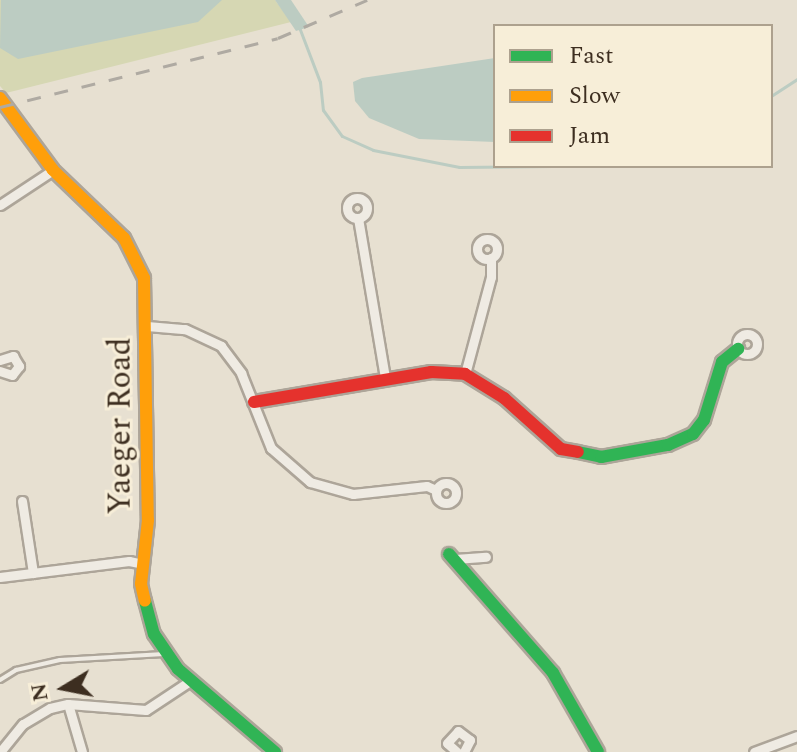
<!DOCTYPE html>
<html>
<head>
<meta charset="utf-8">
<style>
  body { margin:0 }
  #map { position:relative; width:797px; height:752px; overflow:hidden; background:#e7e0d1; font-family:Spectral,serif }
  div>[style] { position:absolute }
  .green>* { inset:0; background:#d6d7b3 }
  .water>* { inset:0; background:#bcccc2 }
  .stream>* { height:3px; margin:-1.5px; padding:0 1.5px; transform-origin:1.5px; border-radius:1.5px; background:#bcccc2 }
  .roads { filter:drop-shadow(2px 0 #ada599) drop-shadow(-2px 0 #ada599) drop-shadow(0 2px #ada599) drop-shadow(0 -2px #ada599) }
  .lane>* { height:4px; margin:-2px; padding:0 2px; transform-origin:2px; border-radius:2px; background:#efebe3 }
  .street>* { height:9px; margin:-4.5px; padding:0 4.5px; transform-origin:4.5px; border-radius:4.5px; background:#efebe3 }
  .street>.ring { margin:-4.5px; padding:0; box-sizing:content-box; background:none; border:9px solid #efebe3; border-radius:50% }
  .fast>* { height:12px; margin:-6px; padding:0 6px; transform-origin:6px; border-radius:6px; background:#30b455 }
  .slow>* { height:12px; margin:-6px; padding:0 6px; transform-origin:6px; border-radius:6px; background:#ff9f0a }
  .jam>* { height:12px; margin:-6px; padding:0 6px; transform-origin:6px; border-radius:6px; background:#e5322d }
  .rail>* { height:3px; margin-top:-1.5px; transform-origin:0; background:repeating-linear-gradient(90deg,#afaaa2 0 14px,transparent 0 28px) }
  span { translate:-50% -50%; white-space:nowrap; text-align:center; line-height:1.15; -webkit-text-stroke:6px #f7eed8; paint-order:stroke }
  .street-label { font-size:32px; color:#3d2e20 }
  .legend { position:absolute; left:493px; top:24px; width:280px; height:144px; box-sizing:border-box; background:#f7eed8; border:2px solid #ada18e; margin:0; padding:10px 14px; list-style:none; font-size:24px; color:#3d2e20 }
  .legend li { display:flex; align-items:center; gap:16px; height:40px }
  .legend b { width:40px; border:2px solid #ada18e }
  .north { position:absolute; left:24px; top:648px; width:80px; height:80px; -webkit-text-stroke:6px #f7eed8; paint-order:stroke; rotate:260deg; font-size:22px; font-weight:700; line-height:32px; text-align:center; color:#3d2e20 }
  .north::after { content:''; display:block; margin:auto; width:28px; height:36px; background:#3d2e20; clip-path:polygon(50% 0,100% 100%,50% 72%,0 100%) }
</style>
</head>
<body>
<div id="map">
  <div class="green">
    <div style="clip-path:polygon(0 0,275px 0,291px 22px,6px 93px,0 86px)"></div>
  </div>
  <div class="water">
    <div style="clip-path:polygon(1px 0,222px 0,198px 22px,18px 59px,0 48px)"></div>
    <div style="clip-path:polygon(275px 0,291px 0,309px 27px,296px 31px)"></div>
    <div style="clip-path:polygon(495px 58px,495px 142px,419px 139px,369px 118px,355px 101px,353px 82px,362px 78px)"></div>
  </div>
  <div class="stream">
    <div style="left:299px;top:27px;width:59px;rotate:69.1deg"></div>
    <div style="left:320px;top:82px;width:28px;rotate:84deg"></div>
    <div style="left:323px;top:110px;width:32px;rotate:54deg"></div>
    <div style="left:342px;top:136px;width:34px;rotate:24deg"></div>
    <div style="left:373px;top:150px;width:88px;rotate:11.2deg"></div>
    <div style="left:459px;top:167px;width:94px;rotate:-0.6deg"></div>
    <div style="left:771px;top:96px;width:31px;rotate:-33deg"></div>
  </div>
  <div class="roads">
    <div class="lane">
      <div style="left:0;top:680px;width:19px;rotate:-32deg"></div>
      <div style="left:16px;top:670px;width:45px;rotate:-12.8deg"></div>
      <div style="left:60px;top:660px;width:104px;rotate:-3.3deg"></div>
    </div>
    <div class="street">
      <div class="ring" style="left:347px;top:198px;width:11px;height:11px"></div>
      <div style="left:0;top:205px;width:64px;rotate:-33.4deg"></div>
      <div style="left:358px;top:218px;width:162px;rotate:80.4deg"></div>
      <div class="ring" style="left:477px;top:239px;width:11px;height:11px"></div>
      <div style="left:147px;top:326px;width:38px;rotate:5deg"></div>
      <div style="left:185px;top:329px;width:40px;rotate:25deg"></div>
      <div style="left:221px;top:346px;width:34px;rotate:53deg"></div>
      <div style="left:241px;top:373px;width:81px;rotate:68.2deg"></div>
      <div style="left:271px;top:448px;width:52px;rotate:41.1deg"></div>
      <div style="left:310px;top:482px;width:45px;rotate:15.6deg"></div>
      <div style="left:353px;top:494px;width:74px;rotate:-6.2deg"></div>
      <div style="left:427px;top:486px;width:10px;rotate:24deg"></div>
      <div class="ring" style="left:737px;top:334px;width:11px;height:11px"></div>
      <div style="left:0;top:360px;width:14px;rotate:-17deg"></div>
      <div style="left:13px;top:356px;width:12px;rotate:59deg"></div>
      <div style="left:19px;top:366px;width:11px;rotate:128deg"></div>
      <div style="left:12px;top:375px;width:13px;rotate:-162deg"></div>
      <div style="left:465px;top:374px;width:100px;rotate:-75deg"></div>
      <div style="left:491px;top:277px;width:19px;rotate:-90deg"></div>
      <div class="ring" style="left:436px;top:483px;width:11px;height:11px"></div>
      <div style="left:22px;top:501px;width:73px;rotate:81.3deg"></div>
      <div style="left:455px;top:559px;width:31px;rotate:-4deg"></div>
      <div style="left:0;top:577px;width:130px;rotate:-7.1deg"></div>
      <div style="left:129px;top:561px;width:14px;rotate:12deg"></div>
      <div style="left:68px;top:704px;width:50px;rotate:73.7deg"></div>
      <div style="left:0;top:752px;width:36px;rotate:-51deg"></div>
      <div style="left:23px;top:724px;width:31px;rotate:-31deg"></div>
      <div style="left:50px;top:708px;width:18px;rotate:-13deg"></div>
      <div style="left:68px;top:704px;width:78px;rotate:4.4deg"></div>
      <div style="left:146px;top:710px;width:53px;rotate:-33.4deg"></div>
      <div style="left:457px;top:752px;width:13px;rotate:-138deg"></div>
      <div style="left:447px;top:743px;width:16px;rotate:-47deg"></div>
      <div style="left:458px;top:731px;width:15px;rotate:37deg"></div>
      <div style="left:470px;top:740px;width:13px;rotate:117deg"></div>
      <div style="left:754px;top:752px;width:46px;rotate:-20.4deg"></div>
    </div>
    <div class="fast">
      <div style="left:578px;top:452px;width:24px;rotate:12deg"></div>
      <div style="left:601px;top:457px;width:68px;rotate:-10.2deg"></div>
      <div style="left:668px;top:445px;width:27px;rotate:-24deg"></div>
      <div style="left:693px;top:434px;width:18px;rotate:-52deg"></div>
      <div style="left:704px;top:420px;width:61px;rotate:-72.8deg"></div>
      <div style="left:722px;top:362px;width:21px;rotate:-39deg"></div>
      <div style="left:449px;top:554px;width:158px;rotate:48.8deg"></div>
      <div style="left:553px;top:673px;width:91px;rotate:60.3deg"></div>
      <div style="left:145px;top:601px;width:34px;rotate:75deg"></div>
      <div style="left:154px;top:634px;width:42px;rotate:55.6deg"></div>
      <div style="left:178px;top:669px;width:128px;rotate:40.6deg"></div>
    </div>
    <div class="slow">
      <div style="left:0;top:98px;width:89px;rotate:53.6deg"></div>
      <div style="left:53px;top:170px;width:98px;rotate:43.8deg"></div>
      <div style="left:124px;top:238px;width:45px;rotate:63.4deg"></div>
      <div style="left:144px;top:278px;width:242px;rotate:89.1deg"></div>
      <div style="left:148px;top:520px;width:64px;rotate:96.2deg"></div>
      <div style="left:141px;top:584px;width:17px;rotate:77deg"></div>
    </div>
    <div class="jam">
      <div style="left:254px;top:402px;width:180px;rotate:-9.6deg"></div>
      <div style="left:431px;top:372px;width:34px;rotate:3deg"></div>
      <div style="left:465px;top:374px;width:46px;rotate:31.6deg"></div>
      <div style="left:504px;top:398px;width:76px;rotate:41.8deg"></div>
      <div style="left:561px;top:449px;width:17px;rotate:10deg"></div>
    </div>
  </div>
  <div class="rail">
    <div style="left:0;top:107px;width:286px;rotate:-13.9deg"></div>
    <div style="left:278px;top:38px;width:97px;rotate:-23.1deg"></div>
  </div>
  <div class="street-label">
    <span style="left:121px;top:426px;rotate:-90deg">Yaeger Road</span>
  </div>
  <ul class="legend">
  <li><b style="height:10px;background:#30b455"></b>Fast</li>
  <li><b style="height:10px;background:#ff9f0a"></b>Slow</li>
  <li><b style="height:10px;background:#e5322d"></b>Jam</li>
  </ul>
  <div class="north">N</div>
</div>
</body>
</html>
